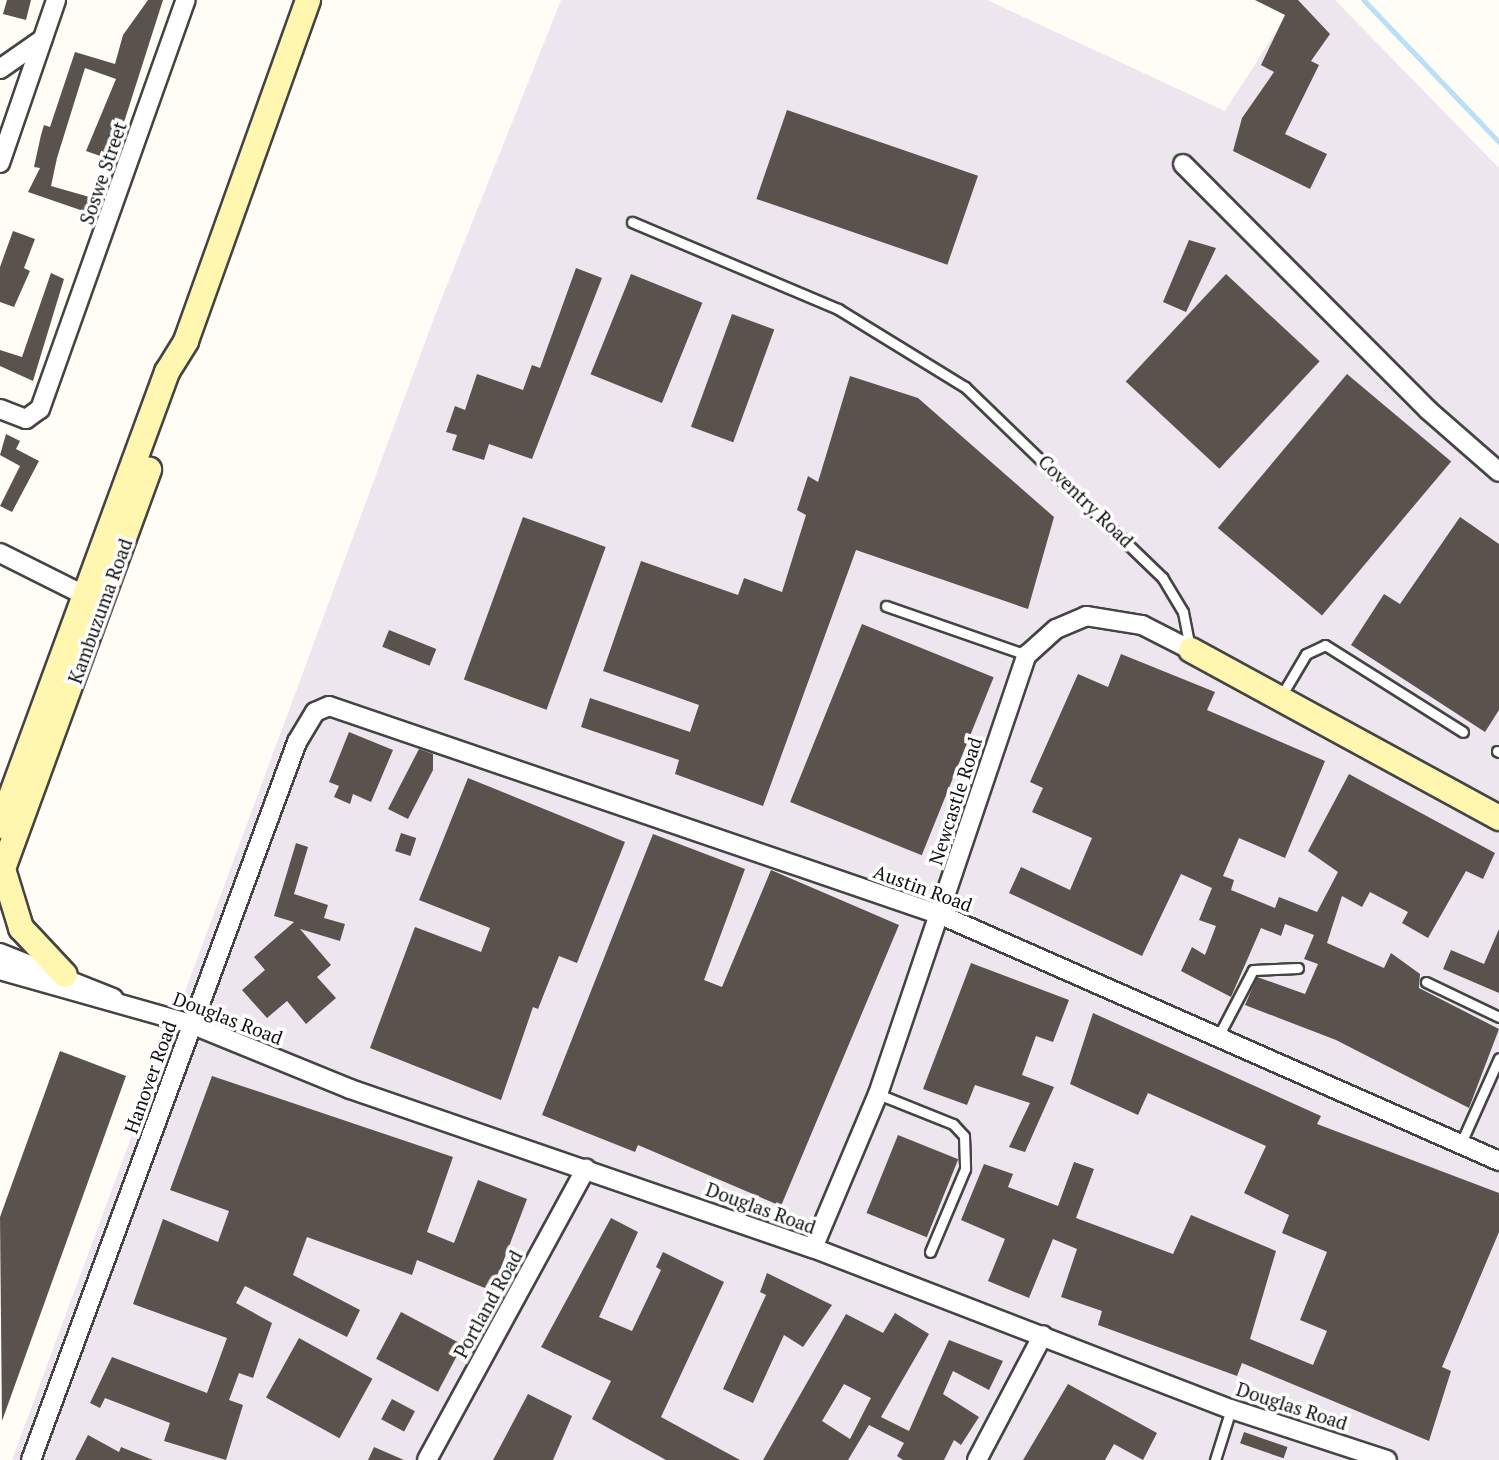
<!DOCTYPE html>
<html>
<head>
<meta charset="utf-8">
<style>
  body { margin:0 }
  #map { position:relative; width:1499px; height:1460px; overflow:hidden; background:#fffdf5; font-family:"PT Serif",serif }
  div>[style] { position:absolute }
  .industrial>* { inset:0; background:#eee6ef }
  .stream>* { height:4.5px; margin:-2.25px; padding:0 2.25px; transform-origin:2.25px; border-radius:2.25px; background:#b9e0f7 }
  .building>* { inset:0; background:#5a524d; transform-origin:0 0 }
  .roads { filter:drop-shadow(2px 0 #444) drop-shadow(-2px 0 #444) drop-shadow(0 2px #444) drop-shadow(0 -2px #444) }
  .lane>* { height:9px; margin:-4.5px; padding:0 4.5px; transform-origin:4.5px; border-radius:4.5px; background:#fff }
  .street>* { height:18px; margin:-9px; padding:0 9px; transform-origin:9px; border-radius:9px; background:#fff }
  .secondary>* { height:24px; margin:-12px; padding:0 12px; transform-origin:12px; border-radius:12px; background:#fff6b0 }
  span { translate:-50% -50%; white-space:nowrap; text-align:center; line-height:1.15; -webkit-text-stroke:7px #fff; paint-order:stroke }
  .street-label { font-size:19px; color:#111 }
</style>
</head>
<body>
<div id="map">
  <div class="industrial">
    <div style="clip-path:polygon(561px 0,987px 0,1225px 111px,1296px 0,1335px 0,1499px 168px,1499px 1460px,12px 1460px,435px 315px)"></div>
  </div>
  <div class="stream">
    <div style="left:1364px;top:0;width:196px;rotate:46.4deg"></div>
  </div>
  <div class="building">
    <div style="clip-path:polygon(7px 0,31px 0,26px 20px,3px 14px)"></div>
    <div style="clip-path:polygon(148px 0,163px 0,119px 138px,114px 136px,106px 158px,86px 151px,116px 79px,85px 68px,57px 158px,51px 186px,100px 200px,95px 215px,28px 192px,40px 168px,34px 167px,41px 135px,44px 125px,50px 127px,75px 52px,115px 64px,123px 35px)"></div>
    <div style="clip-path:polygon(1255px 0,1298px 0,1330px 34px,1311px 61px,1319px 65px,1285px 134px,1327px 154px,1310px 189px,1233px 151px,1242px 118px,1274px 72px,1261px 65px,1285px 15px)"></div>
    <div style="left:787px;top:110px;width:202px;height:94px;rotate:19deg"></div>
    <div style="clip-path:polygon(13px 231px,35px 239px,24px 268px,30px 271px,14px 307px,0 302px,0 267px)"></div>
    <div style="clip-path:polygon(1189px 240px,1216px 248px,1186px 312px,1163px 302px)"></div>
    <div style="clip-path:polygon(576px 268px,602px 278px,532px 459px,489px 444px,484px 460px,452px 450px,457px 435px,446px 432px,455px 406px,465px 410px,477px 374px,523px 390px,532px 365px,540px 368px)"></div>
    <div style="clip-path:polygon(51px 273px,64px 279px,33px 381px,0 366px,0 350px,22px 357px)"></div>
    <div style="left:631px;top:274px;width:77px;height:108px;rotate:22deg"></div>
    <div style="left:1226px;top:274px;width:128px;height:147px;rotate:43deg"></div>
    <div style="left:732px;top:314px;width:45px;height:120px;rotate:20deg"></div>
    <div style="left:1347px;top:374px;width:136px;height:201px;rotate:40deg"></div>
    <div style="clip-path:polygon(850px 376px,918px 398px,1054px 517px,1028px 609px,856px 550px,763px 806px,675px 774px,679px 760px,581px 727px,590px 698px,690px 732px,699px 705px,603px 671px,641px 561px,738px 595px,744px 578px,782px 592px,806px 515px,797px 510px,808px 476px,818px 482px)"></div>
    <div style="clip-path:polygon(6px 434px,20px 441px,16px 449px,39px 461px,12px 512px,0 506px,20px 466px,0 455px)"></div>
    <div style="left:523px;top:517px;width:88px;height:173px;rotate:20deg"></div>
    <div style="clip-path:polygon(1460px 517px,1499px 544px,1499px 710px,1485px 732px,1351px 645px,1384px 594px,1400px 604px)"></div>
    <div style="left:862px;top:624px;width:142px;height:192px;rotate:22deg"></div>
    <div style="left:389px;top:630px;width:51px;height:18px;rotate:22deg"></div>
    <div style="clip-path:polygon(1121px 654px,1215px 692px,1207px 710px,1325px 761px,1285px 858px,1239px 838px,1223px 876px,1234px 880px,1231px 890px,1275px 908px,1279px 897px,1317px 912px,1338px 872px,1308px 851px,1349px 774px,1495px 853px,1483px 879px,1466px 871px,1428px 938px,1402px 923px,1408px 912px,1370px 892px,1362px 907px,1342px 896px,1327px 943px,1384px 968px,1391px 953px,1420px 974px,1419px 988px,1499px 1029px,1469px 1108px,1336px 1040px,1245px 1005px,1257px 977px,1305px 994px,1318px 964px,1304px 959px,1314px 935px,1285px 924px,1281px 936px,1261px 928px,1231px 997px,1181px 971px,1192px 947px,1205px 955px,1216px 926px,1199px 920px,1212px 888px,1181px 874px,1142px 956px,1009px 893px,1021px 867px,1070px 890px,1092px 838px,1032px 812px,1043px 788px,1030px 782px,1078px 674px,1108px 687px)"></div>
    <div style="clip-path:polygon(349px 732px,393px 750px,371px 802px,353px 794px,350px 804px,334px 797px,339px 786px,329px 782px)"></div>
    <div style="clip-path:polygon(419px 749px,433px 754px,433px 770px,408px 819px,388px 809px)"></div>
    <div style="clip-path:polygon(468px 778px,625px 842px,577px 963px,559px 956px,538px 1009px,533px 1007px,501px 1100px,370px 1048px,415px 927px,481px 952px,490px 928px,419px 900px)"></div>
    <div style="left:401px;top:833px;width:16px;height:19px;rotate:18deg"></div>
    <div style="clip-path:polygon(653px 834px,745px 869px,704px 980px,722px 987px,771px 870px,899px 925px,781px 1206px,638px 1145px,635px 1152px,542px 1115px)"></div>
    <div style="clip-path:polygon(296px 843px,308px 847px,294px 894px,328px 905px,324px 918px,345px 924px,340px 941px,300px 929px,331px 965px,317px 977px,336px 998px,306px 1024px,287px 1001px,267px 1018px,242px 990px,265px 970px,254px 957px,294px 922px,274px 916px)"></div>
    <div style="clip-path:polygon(1499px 929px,1499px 993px,1443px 969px,1451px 950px,1484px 964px)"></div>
    <div style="clip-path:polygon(971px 963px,1069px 1000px,1053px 1042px,1036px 1036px,1022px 1075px,1054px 1087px,1025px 1152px,1009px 1147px,1030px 1103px,975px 1085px,967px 1105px,923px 1089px)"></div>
    <div style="clip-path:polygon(1093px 1013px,1321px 1116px,1317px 1124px,1499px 1193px,1499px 1232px,1442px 1367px,1451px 1371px,1429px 1441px,1242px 1363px,1237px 1376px,1098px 1325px,1102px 1311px,1061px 1297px,1077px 1249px,1053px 1239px,1029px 1298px,988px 1281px,1005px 1239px,961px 1220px,984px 1164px,1013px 1174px,1008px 1187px,1058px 1206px,1074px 1162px,1094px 1169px,1076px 1218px,1173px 1254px,1191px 1215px,1276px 1251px,1250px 1339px,1313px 1365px,1327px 1331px,1300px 1320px,1327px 1252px,1282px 1233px,1289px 1215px,1244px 1193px,1266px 1146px,1148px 1093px,1138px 1115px,1070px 1084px)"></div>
    <div style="clip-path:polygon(60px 1051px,126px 1076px,2px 1421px,0 1217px)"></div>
    <div style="clip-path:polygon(212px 1076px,453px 1157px,427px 1232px,454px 1243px,478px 1180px,527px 1199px,492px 1291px,417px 1260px,412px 1275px,307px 1237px,293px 1275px,360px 1310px,347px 1337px,245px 1286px,236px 1303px,272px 1323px,253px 1378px,239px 1373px,229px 1400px,243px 1405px,226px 1460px,164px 1441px,170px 1423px,105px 1398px,100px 1408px,90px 1403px,112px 1357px,207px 1393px,227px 1338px,133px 1304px,163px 1219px,218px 1242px,229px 1211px,170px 1190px)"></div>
    <div style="left:898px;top:1135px;width:65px;height:84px;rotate:22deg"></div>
    <div style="clip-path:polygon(611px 1218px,638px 1232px,599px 1317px,632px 1331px,661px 1270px,656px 1267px,663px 1252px,724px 1282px,661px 1417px,740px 1460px,666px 1460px,592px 1419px,611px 1381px,541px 1347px)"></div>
    <div style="clip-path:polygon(767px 1273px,832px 1305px,803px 1347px,784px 1335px,753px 1403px,723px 1389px,766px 1295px,760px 1292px)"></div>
    <div style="left:401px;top:1312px;width:70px;height:53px;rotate:28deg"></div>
    <div style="clip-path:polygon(evenodd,895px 1313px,929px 1334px,881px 1417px,909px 1431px,949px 1340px,1003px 1361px,989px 1390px,953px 1371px,943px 1394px,979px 1417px,961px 1445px,954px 1440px,944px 1460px,903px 1460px,897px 1456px,904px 1443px,869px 1425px,848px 1460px,763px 1460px,846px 1314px,883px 1333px,895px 1313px,844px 1384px,871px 1398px,850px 1439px,822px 1421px,844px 1384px)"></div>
    <div style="left:299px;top:1338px;width:84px;height:68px;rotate:29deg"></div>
    <div style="clip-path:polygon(1068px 1384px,1157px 1433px,1143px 1460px,1114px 1444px,1105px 1460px,1023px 1460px)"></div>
    <div style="clip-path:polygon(528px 1394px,572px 1416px,553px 1460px,493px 1460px)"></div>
    <div style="left:392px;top:1399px;width:26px;height:23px;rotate:28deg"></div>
    <div style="left:1244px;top:1432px;width:46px;height:12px;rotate:19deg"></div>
    <div style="clip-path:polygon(88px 1435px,119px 1452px,121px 1447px,153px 1460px,75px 1460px)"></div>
    <div style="clip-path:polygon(374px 1447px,404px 1460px,368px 1460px)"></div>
  </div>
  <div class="roads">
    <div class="lane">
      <div style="left:632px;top:222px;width:224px;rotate:22.9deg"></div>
      <div style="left:838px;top:309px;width:149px;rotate:31.6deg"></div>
      <div style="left:965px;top:387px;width:274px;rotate:44deg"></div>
      <div style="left:1162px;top:577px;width:41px;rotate:59deg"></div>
      <div style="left:1183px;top:612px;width:37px;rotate:79deg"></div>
      <div style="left:886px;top:606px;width:149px;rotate:19.2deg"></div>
      <div style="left:1280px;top:698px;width:51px;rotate:-59.4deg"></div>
      <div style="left:1306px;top:654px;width:21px;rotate:-25deg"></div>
      <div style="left:1325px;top:645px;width:163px;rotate:32.2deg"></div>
      <div style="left:1497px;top:751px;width:2px;rotate:27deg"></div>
      <div style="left:1426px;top:982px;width:81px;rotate:25.6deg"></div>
      <div style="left:1220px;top:1033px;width:71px;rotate:-62.4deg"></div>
      <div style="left:1253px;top:970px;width:45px;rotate:-2.5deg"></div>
      <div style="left:878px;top:1094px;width:81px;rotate:21.8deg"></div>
      <div style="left:953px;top:1124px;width:16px;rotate:47deg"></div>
      <div style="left:964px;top:1136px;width:33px;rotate:88deg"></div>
      <div style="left:965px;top:1169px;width:90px;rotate:112.9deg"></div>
      <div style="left:1461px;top:1143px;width:93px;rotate:-65.9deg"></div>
      <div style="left:1215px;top:1460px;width:53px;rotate:-72.6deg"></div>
    </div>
    <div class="street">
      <div style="left:0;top:69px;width:52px;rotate:-34.9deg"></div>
      <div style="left:0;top:163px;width:172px;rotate:-71deg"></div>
      <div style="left:1183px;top:164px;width:347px;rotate:45.1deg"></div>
      <div style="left:1428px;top:410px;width:94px;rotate:41.1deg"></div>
      <div style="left:0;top:409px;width:28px;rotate:21deg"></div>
      <div style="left:26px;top:419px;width:17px;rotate:-36deg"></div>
      <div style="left:40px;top:409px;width:434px;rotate:-70.4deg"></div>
      <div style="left:0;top:553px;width:105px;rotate:26.6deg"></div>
      <div style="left:0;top:953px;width:122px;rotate:21.7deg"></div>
      <div style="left:0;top:970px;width:198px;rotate:15.8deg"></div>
      <div style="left:191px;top:1024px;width:172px;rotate:22.2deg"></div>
      <div style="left:350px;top:1089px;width:490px;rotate:19deg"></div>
      <div style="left:813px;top:1248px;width:448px;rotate:21.1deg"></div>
      <div style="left:1231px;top:1409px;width:164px;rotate:18.1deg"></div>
      <div style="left:813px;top:1248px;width:167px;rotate:-67.1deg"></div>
      <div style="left:878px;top:1094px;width:464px;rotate:-71.3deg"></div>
      <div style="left:1027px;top:655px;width:39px;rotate:-42deg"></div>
      <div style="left:1056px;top:629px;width:33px;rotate:-23deg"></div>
      <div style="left:1086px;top:616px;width:57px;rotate:9.1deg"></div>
      <div style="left:1142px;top:625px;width:55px;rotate:27deg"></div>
      <div style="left:31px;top:1460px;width:766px;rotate:-69.67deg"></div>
      <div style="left:297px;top:742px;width:35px;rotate:-59deg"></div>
      <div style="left:315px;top:712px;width:15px;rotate:-23deg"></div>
      <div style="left:329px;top:706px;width:647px;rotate:18.86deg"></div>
      <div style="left:941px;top:915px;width:610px;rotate:23.79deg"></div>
      <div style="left:427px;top:1460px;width:332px;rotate:-61.4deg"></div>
      <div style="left:977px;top:1460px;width:141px;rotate:-62.2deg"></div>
    </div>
    <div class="secondary">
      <div style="left:1191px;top:650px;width:351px;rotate:28.6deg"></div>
      <div style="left:0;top:826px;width:484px;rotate:-69.8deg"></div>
      <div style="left:167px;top:372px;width:36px;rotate:-58deg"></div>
      <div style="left:186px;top:341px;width:362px;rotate:-70.3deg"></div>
      <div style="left:3px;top:869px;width:62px;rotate:73deg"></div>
      <div style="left:21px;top:928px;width:64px;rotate:46.9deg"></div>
      <div style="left:0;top:877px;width:434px;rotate:-69.9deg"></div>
    </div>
  </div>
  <div class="street-label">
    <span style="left:103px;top:173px;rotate:-71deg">Soswe Street</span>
    <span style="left:1086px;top:501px;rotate:44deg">Coventry Road</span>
    <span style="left:100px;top:611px;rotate:-70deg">Kambuzuma Road</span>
    <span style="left:955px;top:801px;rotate:-72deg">Newcastle Road</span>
    <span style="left:923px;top:888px;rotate:20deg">Austin Road</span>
    <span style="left:228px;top:1018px;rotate:21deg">Douglas Road</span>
    <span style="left:150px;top:1077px;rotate:-70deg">Hanover Road</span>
    <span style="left:761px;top:1208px;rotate:20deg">Douglas Road</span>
    <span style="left:488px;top:1304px;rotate:-61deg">Portland Road</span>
    <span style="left:1292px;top:1406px;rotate:18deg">Douglas Road</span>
  </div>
</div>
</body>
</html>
